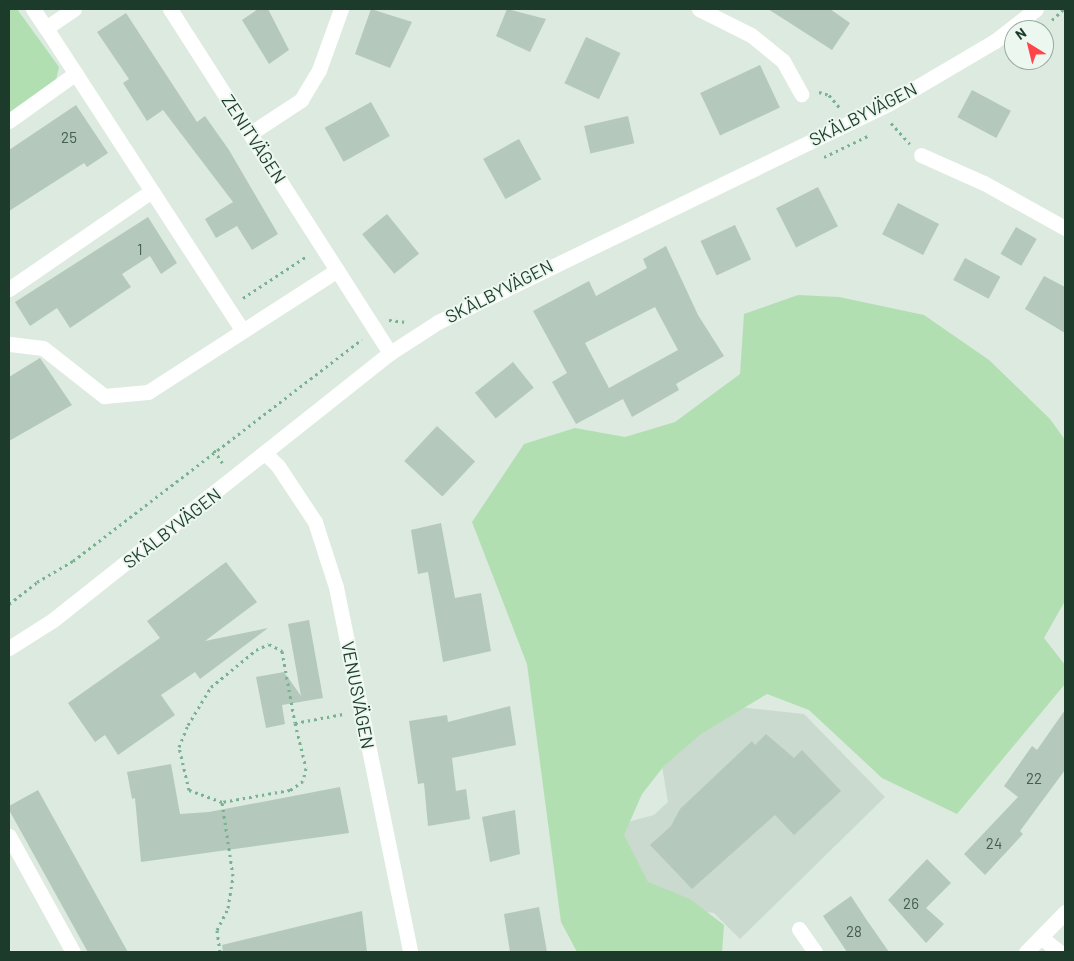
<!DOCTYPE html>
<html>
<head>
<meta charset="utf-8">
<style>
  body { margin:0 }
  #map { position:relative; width:1074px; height:961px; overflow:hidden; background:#dceae0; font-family:Barlow,sans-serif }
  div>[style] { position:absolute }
  .built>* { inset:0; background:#cadacf }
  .green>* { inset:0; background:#b2dfb2 }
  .building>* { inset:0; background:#b4c8bb; transform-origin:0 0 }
  .path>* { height:3px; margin-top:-1.5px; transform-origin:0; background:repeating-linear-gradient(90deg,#78b291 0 2.5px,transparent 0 6.5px) }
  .street>* { height:15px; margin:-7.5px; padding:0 7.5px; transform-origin:7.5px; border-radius:7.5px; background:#fff }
  .secondary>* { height:15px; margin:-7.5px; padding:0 7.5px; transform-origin:7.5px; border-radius:7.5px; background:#fff }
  span { translate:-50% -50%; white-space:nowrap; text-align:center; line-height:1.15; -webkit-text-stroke:4px #ecf7ef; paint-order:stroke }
  .number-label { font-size:15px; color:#425e4f }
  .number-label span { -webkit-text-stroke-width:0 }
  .street-label { font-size:18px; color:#1c3b2b }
  .frame { position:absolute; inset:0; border:10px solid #1c3b2b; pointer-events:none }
  .north { position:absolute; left:1004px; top:20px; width:50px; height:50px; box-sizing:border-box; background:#ecf7ef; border:1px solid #99aca1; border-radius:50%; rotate:324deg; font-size:14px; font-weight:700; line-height:20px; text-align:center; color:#1c3b2b }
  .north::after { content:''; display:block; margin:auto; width:18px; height:22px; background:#ff454a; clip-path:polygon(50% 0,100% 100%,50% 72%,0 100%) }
</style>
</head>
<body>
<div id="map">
  <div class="built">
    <div style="clip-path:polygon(675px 700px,804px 714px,885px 797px,740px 939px,714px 913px,608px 898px,591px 832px,654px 815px,668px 802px,658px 742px)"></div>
  </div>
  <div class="green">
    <div style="clip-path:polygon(9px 9px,17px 9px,59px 67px,56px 80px,9px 116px)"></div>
    <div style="clip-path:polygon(798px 295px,839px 297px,924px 315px,989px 360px,1050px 419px,1065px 440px,1065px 601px,1044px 638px,1065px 665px,1065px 684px,957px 814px,882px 778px,809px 710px,767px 694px,701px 734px,664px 766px,642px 794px,624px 835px,648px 882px,690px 899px,724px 925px,722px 952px,577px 952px,561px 922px,527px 664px,472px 522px,524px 444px,575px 428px,625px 437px,675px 422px,740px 374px,744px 314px)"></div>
  </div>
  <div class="building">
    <div style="clip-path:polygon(258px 9px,268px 9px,289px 50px,269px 64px,242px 20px)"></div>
    <div style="clip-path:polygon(371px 9px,412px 22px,390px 68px,355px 54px)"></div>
    <div style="clip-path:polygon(507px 9px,546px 19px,530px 52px,496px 36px)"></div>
    <div style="clip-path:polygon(768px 9px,830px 9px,850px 23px,832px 50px)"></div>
    <div style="clip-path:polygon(126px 13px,197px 122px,205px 116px,229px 150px,278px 234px,252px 250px,237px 226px,216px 238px,205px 219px,233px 202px,163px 110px,147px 121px,123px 83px,129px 79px,97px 32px)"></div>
    <div style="left:586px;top:37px;width:38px;height:51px;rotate:25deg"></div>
    <div style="left:760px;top:65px;width:47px;height:66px;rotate:65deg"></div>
    <div style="left:972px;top:90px;width:44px;height:31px;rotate:28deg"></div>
    <div style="left:371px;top:102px;width:39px;height:53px;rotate:61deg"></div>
    <div style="clip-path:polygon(76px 105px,108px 153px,87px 167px,84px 163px,9px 211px,9px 150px)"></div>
    <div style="left:628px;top:116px;width:28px;height:45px;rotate:77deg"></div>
    <div style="left:519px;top:139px;width:46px;height:41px;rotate:61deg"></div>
    <div style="left:818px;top:187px;width:44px;height:47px;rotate:63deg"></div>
    <div style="left:898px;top:203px;width:46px;height:35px;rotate:27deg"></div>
    <div style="left:387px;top:214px;width:51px;height:32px;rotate:51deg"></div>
    <div style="clip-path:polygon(148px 217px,177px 263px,161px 274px,150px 256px,122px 274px,131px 287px,70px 328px,57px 308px,30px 326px,15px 302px)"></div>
    <div style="left:735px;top:225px;width:38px;height:38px;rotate:65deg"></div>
    <div style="left:1016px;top:227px;width:24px;height:31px;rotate:30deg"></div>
    <div style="clip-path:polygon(evenodd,666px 246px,698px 315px,724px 356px,676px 384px,679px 390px,632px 417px,623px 399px,576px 424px,552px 382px,567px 373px,533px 311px,589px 281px,596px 296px,647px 268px,643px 259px,666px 246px,655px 307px,678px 350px,609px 388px,585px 343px,655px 307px)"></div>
    <div style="left:965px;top:258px;width:40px;height:25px;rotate:28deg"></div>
    <div style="clip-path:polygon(1044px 276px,1065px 287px,1065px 333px,1025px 309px)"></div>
    <div style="clip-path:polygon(40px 358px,72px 405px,9px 441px,9px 377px)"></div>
    <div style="left:513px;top:362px;width:33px;height:49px;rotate:51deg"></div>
    <div style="left:437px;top:426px;width:52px;height:48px;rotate:43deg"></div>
    <div style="clip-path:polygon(441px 523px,455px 598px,481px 593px,491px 651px,443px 662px,428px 572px,418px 574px,411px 530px)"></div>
    <div style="clip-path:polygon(226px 562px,257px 602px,205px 641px,268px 628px,200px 679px,195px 672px,161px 695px,175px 715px,118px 755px,105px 735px,95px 742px,68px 703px,160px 638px,147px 621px)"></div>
    <div style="clip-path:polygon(309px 620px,323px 698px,282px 705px,285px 724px,266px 728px,256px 677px,284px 672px,301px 696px,288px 624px)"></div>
    <div style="clip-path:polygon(510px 706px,516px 745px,452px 758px,456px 791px,466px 789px,470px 819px,428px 826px,424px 783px,418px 784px,409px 721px,447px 715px,448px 722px)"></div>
    <div style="clip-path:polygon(1065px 710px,1065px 770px,1020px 831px,1023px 834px,985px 875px,964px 854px,1018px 797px,1004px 786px,1032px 746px,1037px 750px)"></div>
    <div style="clip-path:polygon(766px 734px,794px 758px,802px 750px,841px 791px,794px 835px,775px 815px,692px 889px,650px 845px,671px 826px,680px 809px,752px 741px,755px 745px)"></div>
    <div style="clip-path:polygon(171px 764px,180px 814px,209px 812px,340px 787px,349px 833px,141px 862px,135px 798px,132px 799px,127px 772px)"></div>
    <div style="left:38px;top:790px;width:185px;height:35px;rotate:61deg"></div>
    <div style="clip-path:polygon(515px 810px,520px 854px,490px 862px,482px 817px)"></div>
    <div style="clip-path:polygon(927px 859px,951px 883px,926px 908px,944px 924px,926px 943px,888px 900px)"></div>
    <div style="clip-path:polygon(851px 896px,866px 919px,889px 952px,847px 952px,823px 916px)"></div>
    <div style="clip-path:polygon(539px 907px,547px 952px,510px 952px,504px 914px)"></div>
    <div style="clip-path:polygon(362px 911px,367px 952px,223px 952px,222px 945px)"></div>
  </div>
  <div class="path">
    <div style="left:1052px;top:20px;width:16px;rotate:-43deg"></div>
    <div style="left:819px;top:92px;width:10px;rotate:17deg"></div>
    <div style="left:829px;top:95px;width:17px;rotate:50deg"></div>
    <div style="left:891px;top:123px;width:28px;rotate:48deg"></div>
    <div style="left:824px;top:157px;width:51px;rotate:-25.6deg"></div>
    <div style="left:243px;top:298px;width:77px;rotate:-33.3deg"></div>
    <div style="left:389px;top:320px;width:17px;rotate:7deg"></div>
    <div style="left:214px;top:450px;width:17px;rotate:57deg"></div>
    <div style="left:9px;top:604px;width:36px;rotate:-38deg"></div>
    <div style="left:37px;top:582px;width:42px;rotate:-30.3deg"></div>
    <div style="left:73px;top:561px;width:364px;rotate:-37.5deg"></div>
    <div style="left:295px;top:723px;width:46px;rotate:76.3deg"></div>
    <div style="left:306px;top:768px;width:13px;rotate:103deg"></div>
    <div style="left:303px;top:781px;width:16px;rotate:145deg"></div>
    <div style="left:290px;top:790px;width:69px;rotate:170deg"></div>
    <div style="left:222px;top:802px;width:35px;rotate:-160deg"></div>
    <div style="left:189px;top:790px;width:44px;rotate:-103.1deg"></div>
    <div style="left:179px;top:747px;width:24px;rotate:-68deg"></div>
    <div style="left:188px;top:725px;width:44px;rotate:-58.8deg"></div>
    <div style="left:211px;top:687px;width:58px;rotate:-39.4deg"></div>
    <div style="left:256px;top:650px;width:14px;rotate:-25deg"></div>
    <div style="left:269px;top:644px;width:15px;rotate:28deg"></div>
    <div style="left:282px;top:651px;width:73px;rotate:79.8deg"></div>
    <div style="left:295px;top:723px;width:49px;rotate:-10.6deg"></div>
    <div style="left:220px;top:952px;width:22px;rotate:-98deg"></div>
    <div style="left:217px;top:930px;width:25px;rotate:-63deg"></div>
    <div style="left:228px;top:908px;width:32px;rotate:-81deg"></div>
    <div style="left:233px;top:876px;width:75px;rotate:-98.5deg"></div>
  </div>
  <div class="street">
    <div style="left:33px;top:9px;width:23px;rotate:56deg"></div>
    <div style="left:74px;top:9px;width:34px;rotate:146deg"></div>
    <div style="left:46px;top:28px;width:361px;rotate:57deg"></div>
    <div style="left:170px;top:9px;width:408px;rotate:57.4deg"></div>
    <div style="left:699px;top:9px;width:58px;rotate:26.6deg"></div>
    <div style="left:751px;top:35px;width:41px;rotate:39.1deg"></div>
    <div style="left:783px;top:61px;width:38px;rotate:61deg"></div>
    <div style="left:9px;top:121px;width:82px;rotate:-35.6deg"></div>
    <div style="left:251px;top:133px;width:60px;rotate:-33.4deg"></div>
    <div style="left:301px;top:100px;width:35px;rotate:-59deg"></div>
    <div style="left:319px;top:70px;width:65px;rotate:-70.2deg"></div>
    <div style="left:921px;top:155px;width:69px;rotate:24deg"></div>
    <div style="left:984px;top:183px;width:93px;rotate:29.1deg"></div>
    <div style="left:9px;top:289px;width:171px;rotate:-34.5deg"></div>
    <div style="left:10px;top:344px;width:33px;rotate:7deg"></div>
    <div style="left:43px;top:348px;width:78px;rotate:38.2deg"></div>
    <div style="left:104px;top:396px;width:44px;rotate:-5.2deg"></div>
    <div style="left:148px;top:392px;width:225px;rotate:-32.8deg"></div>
    <div style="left:266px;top:454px;width:17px;rotate:45deg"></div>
    <div style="left:278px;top:466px;width:67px;rotate:56.5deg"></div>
    <div style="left:315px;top:522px;width:68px;rotate:72.1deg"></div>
    <div style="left:336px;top:587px;width:372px;rotate:78.5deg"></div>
    <div style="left:9px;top:836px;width:132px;rotate:61.1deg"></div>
    <div style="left:799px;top:929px;width:28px;rotate:55deg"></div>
    <div style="left:1042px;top:938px;width:22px;rotate:39deg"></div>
    <div style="left:1026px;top:952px;width:56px;rotate:-45.7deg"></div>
  </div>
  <div class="secondary">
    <div style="left:9px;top:648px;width:52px;rotate:-32.5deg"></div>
    <div style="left:53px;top:620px;width:430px;rotate:-38.4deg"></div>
    <div style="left:390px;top:353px;width:57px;rotate:-32.9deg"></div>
    <div style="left:438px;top:322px;width:500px;rotate:-25.85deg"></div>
    <div style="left:888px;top:104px;width:124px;rotate:-30.5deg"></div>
    <div style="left:995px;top:41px;width:52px;rotate:-38deg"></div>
  </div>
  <div class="number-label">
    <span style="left:69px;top:138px">25</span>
    <span style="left:140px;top:250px">1</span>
    <span style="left:1034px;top:779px">22</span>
    <span style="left:994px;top:844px">24</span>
    <span style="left:911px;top:904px">26</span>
    <span style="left:854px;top:932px">28</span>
  </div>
  <div class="street-label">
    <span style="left:863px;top:114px;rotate:-27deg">SKÄLBYVÄGEN</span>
    <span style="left:254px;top:139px;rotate:57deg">ZENITVÄGEN</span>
    <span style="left:499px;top:291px;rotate:-27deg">SKÄLBYVÄGEN</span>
    <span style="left:172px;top:528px;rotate:-38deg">SKÄLBYVÄGEN</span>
    <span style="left:358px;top:695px;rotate:79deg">VENUSVÄGEN</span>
  </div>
  <div class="frame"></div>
  <div class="north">N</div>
</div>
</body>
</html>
